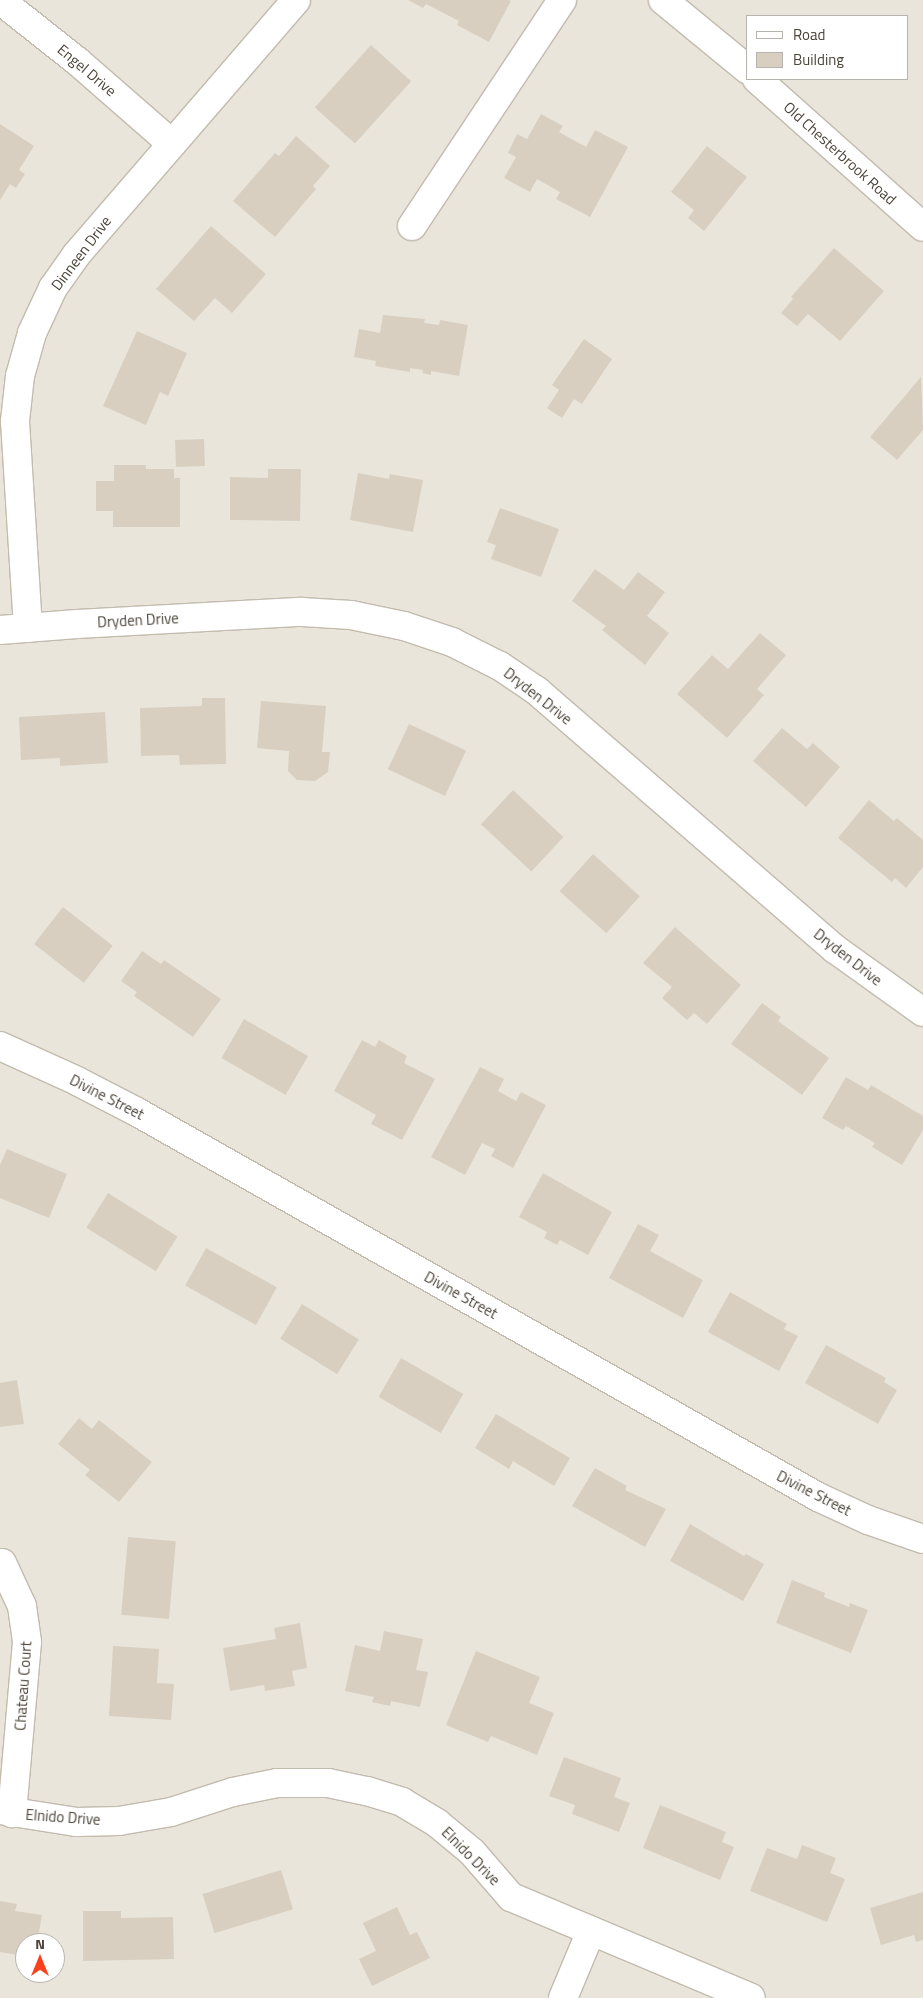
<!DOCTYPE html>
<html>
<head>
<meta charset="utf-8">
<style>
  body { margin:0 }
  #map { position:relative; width:923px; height:1998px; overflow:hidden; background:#f6f3ec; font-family:"Titillium Web",sans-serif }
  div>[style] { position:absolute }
  .residential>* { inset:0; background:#eae5da }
  .building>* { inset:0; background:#d8cfc1; transform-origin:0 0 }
  .roads { filter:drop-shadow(1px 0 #c2bbae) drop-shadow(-1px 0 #c2bbae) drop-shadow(0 1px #c2bbae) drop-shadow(0 -1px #c2bbae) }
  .minor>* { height:28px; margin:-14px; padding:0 14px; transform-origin:14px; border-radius:14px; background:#fff }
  span { translate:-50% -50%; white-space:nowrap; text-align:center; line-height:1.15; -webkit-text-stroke:5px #fff; paint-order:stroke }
  .street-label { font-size:15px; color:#4b4439 }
  .legend { position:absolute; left:746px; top:15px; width:162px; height:65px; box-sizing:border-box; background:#fff; border:1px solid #b7b4b0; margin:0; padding:6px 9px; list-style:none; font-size:15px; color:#4b4439 }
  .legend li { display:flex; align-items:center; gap:10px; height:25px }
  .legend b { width:25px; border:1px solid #b7b4b0 }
  .north { position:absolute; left:15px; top:1933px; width:50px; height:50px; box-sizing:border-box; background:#fff; border:1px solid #b7b4b0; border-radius:50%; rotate:0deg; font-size:14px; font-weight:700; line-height:20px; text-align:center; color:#4b4439 }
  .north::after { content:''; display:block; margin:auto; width:18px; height:22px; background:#fc3f1d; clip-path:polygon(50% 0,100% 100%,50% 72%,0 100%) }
</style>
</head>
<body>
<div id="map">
  <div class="residential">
    <div style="clip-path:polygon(evenodd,0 0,923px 0,923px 1998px,0 1998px,0 0,747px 16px,907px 16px,907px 79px,747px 79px,747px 16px,0 0,25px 1943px,55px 1943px,55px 1973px,25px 1973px,25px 1943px)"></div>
  </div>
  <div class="building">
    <div style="clip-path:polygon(408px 0,509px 0,511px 1px,489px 42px,457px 25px,459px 21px,426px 4px,423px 8px)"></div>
    <div style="left:371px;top:45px;width:54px;height:84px;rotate:42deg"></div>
    <div style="clip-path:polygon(541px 114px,563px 126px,559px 132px,586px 147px,595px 130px,628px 147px,590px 217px,556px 199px,560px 192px,537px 179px,530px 192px,504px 178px,516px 157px,508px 153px,517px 134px,527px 139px)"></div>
    <div style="clip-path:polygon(0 124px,34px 146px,19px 170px,25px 174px,16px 188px,10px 184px,0 200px)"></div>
    <div style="clip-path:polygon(296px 136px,330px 166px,313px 186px,316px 189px,275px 237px,233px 201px,275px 153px,279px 156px)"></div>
    <div style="clip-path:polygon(707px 146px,747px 177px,704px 231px,688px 218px,694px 210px,671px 192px)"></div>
    <div style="clip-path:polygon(211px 226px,266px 274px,232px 313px,215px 298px,194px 321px,156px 289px)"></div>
    <div style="clip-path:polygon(834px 248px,884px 291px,840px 341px,808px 314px,797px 326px,781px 313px,793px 299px,791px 297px)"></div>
    <div style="clip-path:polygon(383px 315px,425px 319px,424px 323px,439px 325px,440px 320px,468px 325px,459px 376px,431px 371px,431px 375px,422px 373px,423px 370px,410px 368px,410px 372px,375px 366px,376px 361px,354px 357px,359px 329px,380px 333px)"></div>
    <div style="clip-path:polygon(137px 331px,187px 353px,168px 396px,160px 392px,146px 425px,103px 406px)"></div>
    <div style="clip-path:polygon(584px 339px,612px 359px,582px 404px,574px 399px,562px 418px,547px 408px,559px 390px,552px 385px)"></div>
    <div style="clip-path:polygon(921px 377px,923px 430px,897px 460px,870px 437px)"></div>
    <div style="left:204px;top:439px;width:27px;height:29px;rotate:88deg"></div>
    <div style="clip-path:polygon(114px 465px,146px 465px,146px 469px,174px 469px,174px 478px,180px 478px,180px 527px,113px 527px,113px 511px,96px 511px,96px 481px,114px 481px)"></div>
    <div style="clip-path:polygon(268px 469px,301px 469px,300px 521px,230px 520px,230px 477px,268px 478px)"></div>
    <div style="clip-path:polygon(358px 473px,389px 479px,390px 474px,423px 480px,413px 532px,350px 520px)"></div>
    <div style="clip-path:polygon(500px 508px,559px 529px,541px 577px,491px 559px,496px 545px,487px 542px)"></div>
    <div style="clip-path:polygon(595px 569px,624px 590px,638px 572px,665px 592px,647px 616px,669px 633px,645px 665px,602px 630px,606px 626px,572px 601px)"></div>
    <div style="clip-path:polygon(760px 633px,786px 655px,757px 689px,764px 695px,727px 738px,677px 694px,712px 655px,728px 669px)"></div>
    <div style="clip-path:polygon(202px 698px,225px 698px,226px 764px,180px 765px,179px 755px,141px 756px,140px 708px,202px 706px)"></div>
    <div style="clip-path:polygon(261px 701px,326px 706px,322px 752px,330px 752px,328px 772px,315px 781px,297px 780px,288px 771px,289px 751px,257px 748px)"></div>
    <div style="clip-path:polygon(105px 712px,108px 763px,60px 766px,60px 758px,21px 760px,19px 717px)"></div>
    <div style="left:409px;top:724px;width:63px;height:50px;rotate:25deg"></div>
    <div style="clip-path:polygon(782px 728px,807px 749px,813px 743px,840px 767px,806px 807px,753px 761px)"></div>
    <div style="left:513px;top:790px;width:69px;height:47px;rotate:43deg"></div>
    <div style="clip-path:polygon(869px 800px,894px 821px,897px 818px,923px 840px,923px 867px,906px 888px,895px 878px,892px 882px,838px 838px)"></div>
    <div style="left:593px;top:854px;width:63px;height:50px;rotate:42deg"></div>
    <div style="left:63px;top:907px;width:63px;height:47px;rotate:38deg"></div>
    <div style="clip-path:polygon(675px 927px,741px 985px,707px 1024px,694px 1013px,687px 1020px,662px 998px,672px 987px,643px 963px)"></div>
    <div style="clip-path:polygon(142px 951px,161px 964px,164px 960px,221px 999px,193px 1037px,134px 996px,137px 992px,121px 981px)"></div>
    <div style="clip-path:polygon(762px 1003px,781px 1017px,778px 1021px,829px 1058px,802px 1095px,731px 1044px)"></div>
    <div style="left:244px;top:1019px;width:74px;height:45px;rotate:30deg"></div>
    <div style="clip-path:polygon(362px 1040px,375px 1047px,379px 1040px,407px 1056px,404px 1063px,435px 1079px,402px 1140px,371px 1124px,376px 1115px,334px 1091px)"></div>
    <div style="clip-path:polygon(480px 1067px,504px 1079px,498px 1091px,516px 1101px,521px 1092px,546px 1105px,513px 1168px,491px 1156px,495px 1149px,482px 1143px,465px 1175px,431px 1157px)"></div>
    <div style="clip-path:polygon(846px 1077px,868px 1090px,871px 1085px,923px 1116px,923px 1130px,902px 1165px,872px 1147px,875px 1143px,846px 1126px,843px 1130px,822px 1118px)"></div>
    <div style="clip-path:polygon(7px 1149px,67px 1174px,49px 1218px,0 1198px,0 1165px)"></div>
    <div style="clip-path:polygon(543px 1173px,612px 1212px,588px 1255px,560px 1240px,557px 1245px,544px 1238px,547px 1232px,519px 1217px)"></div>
    <div style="left:108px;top:1193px;width:82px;height:41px;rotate:32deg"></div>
    <div style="clip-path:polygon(638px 1224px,659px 1235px,650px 1251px,703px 1280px,683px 1318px,609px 1278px)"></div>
    <div style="left:206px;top:1248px;width:81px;height:43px;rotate:29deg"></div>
    <div style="clip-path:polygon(730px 1292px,787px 1324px,784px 1329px,798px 1336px,779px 1371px,708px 1332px)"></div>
    <div style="left:302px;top:1304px;width:67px;height:41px;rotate:32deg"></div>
    <div style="clip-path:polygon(826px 1345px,886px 1378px,884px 1382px,897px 1390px,878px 1424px,805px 1383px)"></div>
    <div style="left:401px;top:1358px;width:72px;height:45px;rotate:30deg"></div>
    <div style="clip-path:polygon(17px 1380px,24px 1424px,0 1427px,0 1383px)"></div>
    <div style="clip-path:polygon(496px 1414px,570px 1458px,554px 1486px,513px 1461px,509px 1469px,475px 1448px)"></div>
    <div style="clip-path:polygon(79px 1418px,92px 1429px,99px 1420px,152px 1462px,119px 1502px,85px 1475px,90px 1470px,58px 1444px)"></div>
    <div style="clip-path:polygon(595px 1468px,627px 1486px,625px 1490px,666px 1509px,645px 1547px,572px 1506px)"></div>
    <div style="clip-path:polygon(690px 1524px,744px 1556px,746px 1554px,764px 1564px,743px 1601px,670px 1561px)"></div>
    <div style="left:128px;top:1537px;width:48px;height:78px;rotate:5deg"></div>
    <div style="clip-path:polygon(792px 1580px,825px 1593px,824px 1597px,849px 1607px,850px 1603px,868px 1610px,851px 1653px,776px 1623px)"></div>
    <div style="clip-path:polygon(300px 1623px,307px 1668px,292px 1671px,295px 1686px,265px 1691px,264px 1685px,230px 1691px,223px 1648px,276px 1639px,274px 1628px)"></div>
    <div style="clip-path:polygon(384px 1631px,423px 1639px,416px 1670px,428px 1672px,420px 1707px,391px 1701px,390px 1706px,372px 1702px,374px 1697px,345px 1691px,355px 1645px,380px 1651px)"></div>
    <div style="clip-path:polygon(113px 1646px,159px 1649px,157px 1683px,174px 1684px,171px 1720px,109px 1716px)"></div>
    <div style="clip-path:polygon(476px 1651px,540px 1677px,529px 1703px,554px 1713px,537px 1755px,491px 1736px,488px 1742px,446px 1725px)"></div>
    <div style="clip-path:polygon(564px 1757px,621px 1778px,614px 1797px,630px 1803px,619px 1832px,572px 1814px,575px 1805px,549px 1796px)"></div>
    <div style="clip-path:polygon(660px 1805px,726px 1832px,722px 1842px,734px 1847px,720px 1880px,643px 1848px)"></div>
    <div style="clip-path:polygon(802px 1845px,836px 1858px,830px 1873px,845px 1879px,827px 1922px,750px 1891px,767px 1848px,797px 1859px)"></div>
    <div style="left:281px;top:1870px;width:41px;height:82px;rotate:73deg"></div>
    <div style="clip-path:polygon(923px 1892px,923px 1940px,916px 1942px,914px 1935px,881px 1945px,870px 1908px)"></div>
    <div style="clip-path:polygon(0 1901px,17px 1904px,15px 1911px,42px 1915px,37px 1943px,25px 1943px,25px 1956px,0 1952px)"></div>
    <div style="clip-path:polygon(397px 1907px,410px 1935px,417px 1932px,430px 1958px,372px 1986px,359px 1959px,376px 1951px,363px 1923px)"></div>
    <div style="clip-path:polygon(83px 1911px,121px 1911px,121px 1918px,173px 1917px,174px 1959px,83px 1961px)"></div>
  </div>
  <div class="roads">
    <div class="minor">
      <div style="left:0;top:0;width:98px;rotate:38.4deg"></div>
      <div style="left:77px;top:61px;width:125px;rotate:41.1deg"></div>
      <div style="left:663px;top:0;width:109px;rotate:39.4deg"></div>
      <div style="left:757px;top:79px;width:222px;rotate:41.7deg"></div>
      <div style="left:412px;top:226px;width:271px;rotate:-56.4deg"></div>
      <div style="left:28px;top:628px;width:207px;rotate:-93.6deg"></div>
      <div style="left:15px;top:421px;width:45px;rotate:-83.7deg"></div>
      <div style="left:20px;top:376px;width:45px;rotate:-74.4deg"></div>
      <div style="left:32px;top:333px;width:50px;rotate:-65deg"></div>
      <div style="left:53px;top:288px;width:42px;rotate:-54.8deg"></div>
      <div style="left:77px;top:254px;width:335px;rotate:-49.2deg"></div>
      <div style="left:0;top:630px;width:77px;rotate:-4.5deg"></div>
      <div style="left:77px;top:624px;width:225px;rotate:-3.1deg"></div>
      <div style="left:302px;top:612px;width:49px;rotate:3.5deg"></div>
      <div style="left:351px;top:615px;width:54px;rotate:11.7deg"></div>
      <div style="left:404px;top:626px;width:51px;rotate:18.4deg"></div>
      <div style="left:452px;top:642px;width:54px;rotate:26.6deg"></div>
      <div style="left:500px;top:666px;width:45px;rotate:34deg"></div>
      <div style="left:537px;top:691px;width:394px;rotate:40.9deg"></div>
      <div style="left:835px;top:949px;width:108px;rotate:35.6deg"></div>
      <div style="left:0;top:1046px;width:85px;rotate:24.4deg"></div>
      <div style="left:77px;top:1081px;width:68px;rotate:27.3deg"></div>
      <div style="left:137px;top:1112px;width:782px;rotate:29.48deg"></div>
      <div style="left:818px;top:1497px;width:55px;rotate:24.7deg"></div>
      <div style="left:868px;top:1520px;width:58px;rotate:19.1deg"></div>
      <div style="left:2px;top:1563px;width:47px;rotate:65.1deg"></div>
      <div style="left:22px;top:1606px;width:36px;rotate:82deg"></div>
      <div style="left:27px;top:1642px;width:172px;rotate:95deg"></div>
      <div style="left:0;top:1810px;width:78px;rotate:8.9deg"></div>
      <div style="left:77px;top:1822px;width:42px;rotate:-1.4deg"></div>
      <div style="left:119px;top:1821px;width:53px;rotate:-9.8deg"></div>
      <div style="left:171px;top:1812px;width:65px;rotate:-17.9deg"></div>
      <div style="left:233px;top:1792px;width:45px;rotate:-11.6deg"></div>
      <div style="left:277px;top:1783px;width:51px"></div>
      <div style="left:328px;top:1783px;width:40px;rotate:12deg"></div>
      <div style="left:367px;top:1791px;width:37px;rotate:17deg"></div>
      <div style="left:402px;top:1802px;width:41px;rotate:31deg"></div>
      <div style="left:437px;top:1823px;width:45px;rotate:39.6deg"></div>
      <div style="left:472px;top:1852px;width:60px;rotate:49.1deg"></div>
      <div style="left:511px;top:1897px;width:260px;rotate:22.8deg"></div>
      <div style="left:563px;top:1998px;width:73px;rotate:-67.3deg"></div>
    </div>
  </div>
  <div class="street-label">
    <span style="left:87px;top:70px;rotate:40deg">Engel Drive</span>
    <span style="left:840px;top:153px;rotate:42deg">Old Chesterbrook Road</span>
    <span style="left:81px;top:253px;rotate:-53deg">Dinneen Drive</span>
    <span style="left:138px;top:620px;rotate:-3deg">Dryden Drive</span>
    <span style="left:538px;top:696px;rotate:38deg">Dryden Drive</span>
    <span style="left:848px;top:957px;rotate:38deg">Dryden Drive</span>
    <span style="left:107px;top:1097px;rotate:27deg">Divine Street</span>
    <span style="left:461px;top:1295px;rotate:29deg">Divine Street</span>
    <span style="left:814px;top:1493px;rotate:27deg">Divine Street</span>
    <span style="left:23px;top:1686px;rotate:-86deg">Chateau Court</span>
    <span style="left:63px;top:1817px;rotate:4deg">Elnido Drive</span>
    <span style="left:471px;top:1856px;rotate:45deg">Elnido Drive</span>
  </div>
  <ul class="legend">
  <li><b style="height:6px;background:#fff"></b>Road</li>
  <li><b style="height:14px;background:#d8cfc1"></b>Building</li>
  </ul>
  <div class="north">N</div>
</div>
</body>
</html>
